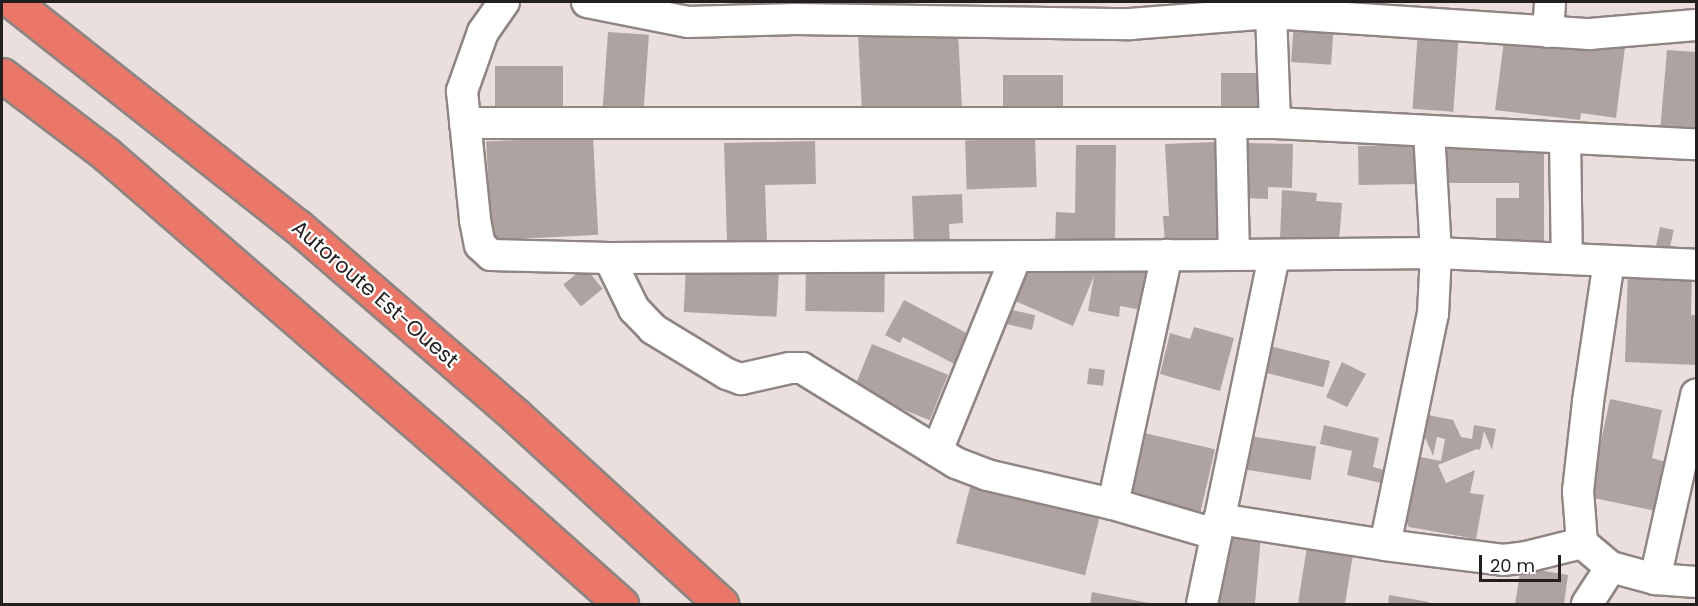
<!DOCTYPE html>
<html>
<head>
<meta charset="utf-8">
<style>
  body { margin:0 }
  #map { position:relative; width:1698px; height:606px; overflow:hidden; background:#eadfdd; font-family:Poppins,sans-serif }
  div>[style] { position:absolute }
  .building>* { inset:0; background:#aea3a1; transform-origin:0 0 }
  .roads { filter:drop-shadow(2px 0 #8f8583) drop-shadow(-2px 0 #8f8583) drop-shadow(0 2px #8f8583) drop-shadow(0 -2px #8f8583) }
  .street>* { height:30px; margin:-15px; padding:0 15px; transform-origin:15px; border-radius:15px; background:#fff }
  .highway>* { height:33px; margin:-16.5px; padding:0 16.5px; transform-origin:16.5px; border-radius:16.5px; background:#eb7768 }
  span { translate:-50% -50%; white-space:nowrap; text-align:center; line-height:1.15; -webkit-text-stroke:4.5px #fff; paint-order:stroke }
  .street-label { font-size:21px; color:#231f1e }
  .frame { position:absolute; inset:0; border:3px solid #231f1e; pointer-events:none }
  .scale { position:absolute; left:1479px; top:555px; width:82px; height:27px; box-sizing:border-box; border:3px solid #231f1e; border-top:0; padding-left:8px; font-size:18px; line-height:21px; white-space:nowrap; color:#231f1e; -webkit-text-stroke:4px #fff; paint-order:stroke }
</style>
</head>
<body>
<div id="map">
  <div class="building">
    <div style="left:1294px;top:21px;width:40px;height:41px;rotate:4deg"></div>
    <div style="left:1418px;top:30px;width:41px;height:79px;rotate:4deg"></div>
    <div style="left:608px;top:32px;width:41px;height:82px;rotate:4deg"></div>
    <div style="left:958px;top:32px;width:83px;height:100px;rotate:87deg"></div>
    <div style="clip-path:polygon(1505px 33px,1625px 47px,1616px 118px,1581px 113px,1580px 120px,1495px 110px)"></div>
    <div style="clip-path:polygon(1667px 50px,1696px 52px,1696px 134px,1660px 131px)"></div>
    <div style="left:495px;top:66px;width:68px;height:48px"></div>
    <div style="left:1221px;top:73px;width:41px;height:43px"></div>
    <div style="left:1063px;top:75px;width:42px;height:60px;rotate:90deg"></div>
    <div style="left:593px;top:136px;width:99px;height:107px;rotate:87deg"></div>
    <div style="left:1035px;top:138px;width:49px;height:70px;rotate:88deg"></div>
    <div style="clip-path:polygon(815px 141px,816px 184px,765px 185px,767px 242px,727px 242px,724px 143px)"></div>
    <div style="clip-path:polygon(1215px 142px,1220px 241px,1165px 244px,1163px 216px,1169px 216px,1165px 144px)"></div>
    <div style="clip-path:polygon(1544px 142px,1544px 243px,1496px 243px,1496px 198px,1519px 198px,1519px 183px,1445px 183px,1444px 143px)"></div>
    <div style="clip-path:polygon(1244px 143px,1293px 144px,1292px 188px,1268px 187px,1268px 199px,1243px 198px)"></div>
    <div style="clip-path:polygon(1076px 145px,1116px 145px,1115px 244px,1055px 243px,1056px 212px,1075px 213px)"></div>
    <div style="left:1418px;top:145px;width:39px;height:60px;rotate:89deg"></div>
    <div style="clip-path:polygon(1282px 190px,1317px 193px,1316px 201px,1342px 203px,1339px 242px,1280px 238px)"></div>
    <div style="clip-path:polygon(962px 194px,963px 223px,949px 224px,950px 245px,914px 246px,912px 196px)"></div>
    <div style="left:1660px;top:227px;width:14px;height:23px;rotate:12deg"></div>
    <div style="clip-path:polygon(1063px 257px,1095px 271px,1097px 259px,1148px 268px,1141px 310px,1120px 306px,1119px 317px,1088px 311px,1094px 276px,1073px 326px,1010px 299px,1026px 260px,1056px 273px)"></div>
    <div style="left:806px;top:265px;width:79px;height:46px;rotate:1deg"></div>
    <div style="left:585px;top:267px;width:28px;height:28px;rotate:51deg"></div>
    <div style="left:686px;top:267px;width:93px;height:45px;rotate:3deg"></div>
    <div style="clip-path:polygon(1628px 269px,1692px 272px,1691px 315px,1696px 315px,1696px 365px,1625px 362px)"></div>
    <div style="clip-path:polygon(904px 300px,978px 339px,962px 368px,903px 337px,900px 343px,885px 335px)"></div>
    <div style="left:1008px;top:309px;width:28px;height:15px;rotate:13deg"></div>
    <div style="clip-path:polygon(1194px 327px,1234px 338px,1220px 391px,1160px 374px,1170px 333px,1190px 339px)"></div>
    <div style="left:872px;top:344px;width:82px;height:49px;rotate:22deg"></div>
    <div style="left:1266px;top:345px;width:66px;height:27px;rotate:14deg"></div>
    <div style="clip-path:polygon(1342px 362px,1366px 374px,1347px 407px,1326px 397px)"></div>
    <div style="left:1089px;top:368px;width:16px;height:16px;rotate:7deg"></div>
    <div style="clip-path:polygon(1610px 399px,1662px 410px,1652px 458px,1666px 462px,1656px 511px,1589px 497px)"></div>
    <div style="clip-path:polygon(1428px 415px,1453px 420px,1461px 437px,1472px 439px,1474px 425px,1496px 429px,1492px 450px,1484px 431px,1480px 450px,1477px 449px,1438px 465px,1446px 483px,1475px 470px,1470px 493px,1484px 495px,1476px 539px,1409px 527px,1405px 519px,1416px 456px,1441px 461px,1445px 439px,1437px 437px,1433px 456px,1424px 435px)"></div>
    <div style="clip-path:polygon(1324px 425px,1379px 438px,1373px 467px,1388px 471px,1385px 484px,1347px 475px,1352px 451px,1320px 444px)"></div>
    <div style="left:1140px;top:432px;width:77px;height:64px;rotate:13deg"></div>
    <div style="left:1244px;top:435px;width:73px;height:34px;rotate:9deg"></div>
    <div style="left:971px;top:483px;width:133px;height:62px;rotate:14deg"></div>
    <div style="left:1214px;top:533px;width:47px;height:71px;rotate:5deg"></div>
    <div style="clip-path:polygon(1307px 546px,1353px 554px,1345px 604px,1298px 604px)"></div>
    <div style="clip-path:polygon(1521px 567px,1568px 575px,1564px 604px,1515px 604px)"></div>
    <div style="clip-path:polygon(1092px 592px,1149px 603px,1149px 604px,1090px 604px)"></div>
    <div style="clip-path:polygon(1389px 595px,1429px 602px,1429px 604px,1388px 604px)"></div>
  </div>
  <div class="roads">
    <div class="street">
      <div style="left:504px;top:2px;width:37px;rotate:125deg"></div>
      <div style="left:483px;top:32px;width:63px;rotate:109.6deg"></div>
      <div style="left:462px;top:91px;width:130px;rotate:84.2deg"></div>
      <div style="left:475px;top:220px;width:25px;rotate:79deg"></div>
      <div style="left:480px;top:245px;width:15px;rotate:42deg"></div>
      <div style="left:491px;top:255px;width:118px;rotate:1.5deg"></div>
      <div style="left:609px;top:258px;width:625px;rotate:-0.28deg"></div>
      <div style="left:587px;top:2px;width:103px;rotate:11.2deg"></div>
      <div style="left:688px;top:22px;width:108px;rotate:-1.6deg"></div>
      <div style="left:796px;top:19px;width:334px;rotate:0.9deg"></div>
      <div style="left:1130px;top:24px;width:141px;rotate:-4.5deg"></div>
      <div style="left:1271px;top:13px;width:319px;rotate:3.8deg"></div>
      <div style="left:1589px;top:34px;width:107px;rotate:-4.8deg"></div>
      <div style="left:1271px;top:13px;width:110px;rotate:87.9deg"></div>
      <div style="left:1275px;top:123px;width:422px;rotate:2.9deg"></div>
      <div style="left:1548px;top:32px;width:30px;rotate:-86deg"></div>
      <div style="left:465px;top:123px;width:810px"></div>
      <div style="left:1231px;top:124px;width:131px;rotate:88.7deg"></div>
      <div style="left:1234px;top:255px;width:202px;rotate:-0.6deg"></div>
      <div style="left:1436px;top:253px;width:260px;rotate:2.6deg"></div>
      <div style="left:1565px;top:138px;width:121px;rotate:89.1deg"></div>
      <div style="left:609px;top:258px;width:57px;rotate:63.9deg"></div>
      <div style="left:634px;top:309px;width:28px;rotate:46deg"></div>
      <div style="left:653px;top:329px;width:87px;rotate:31.3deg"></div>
      <div style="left:727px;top:374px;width:15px;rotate:20deg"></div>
      <div style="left:741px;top:379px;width:50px;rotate:-12.7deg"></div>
      <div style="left:790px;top:368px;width:12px"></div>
      <div style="left:802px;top:368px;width:181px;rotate:31.7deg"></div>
      <div style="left:956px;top:463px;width:33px;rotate:21deg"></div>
      <div style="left:987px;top:475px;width:129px;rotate:13deg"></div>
      <div style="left:1113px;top:504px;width:106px;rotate:16.4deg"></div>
      <div style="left:1609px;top:261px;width:143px;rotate:98.5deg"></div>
      <div style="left:1588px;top:402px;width:90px;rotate:96.4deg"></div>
      <div style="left:1578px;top:491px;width:52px;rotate:85.6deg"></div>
      <div style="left:1582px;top:543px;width:38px;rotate:40deg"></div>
      <div style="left:1611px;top:567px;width:46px;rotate:15.3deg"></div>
      <div style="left:1655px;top:579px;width:41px;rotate:4.2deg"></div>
      <div style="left:937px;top:451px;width:210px;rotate:-67.9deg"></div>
      <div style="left:1113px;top:504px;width:255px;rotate:-77.8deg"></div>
      <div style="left:1219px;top:519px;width:168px;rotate:8.9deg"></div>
      <div style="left:1385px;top:545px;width:119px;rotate:7.2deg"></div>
      <div style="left:1503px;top:560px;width:23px;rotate:-7deg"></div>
      <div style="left:1526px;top:557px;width:58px;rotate:-14deg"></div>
      <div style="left:1385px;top:545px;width:236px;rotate:-78.3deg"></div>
      <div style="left:1433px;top:314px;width:61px;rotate:-87.2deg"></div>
      <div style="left:1436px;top:253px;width:122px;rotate:-93.3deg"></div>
      <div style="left:1655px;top:579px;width:189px;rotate:-77.4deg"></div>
      <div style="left:1202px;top:604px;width:356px;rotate:-78.3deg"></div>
      <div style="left:1587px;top:604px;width:44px;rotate:-57deg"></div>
    </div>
    <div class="highway">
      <div style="left:13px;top:2px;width:362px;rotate:38.3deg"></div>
      <div style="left:297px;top:226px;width:289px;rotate:40.9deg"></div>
      <div style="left:515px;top:415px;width:280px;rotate:42.5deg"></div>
      <div style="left:2px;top:75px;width:131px;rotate:37.2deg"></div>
      <div style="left:106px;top:154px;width:476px;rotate:40.9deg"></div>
      <div style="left:466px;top:466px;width:208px;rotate:41.7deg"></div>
    </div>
  </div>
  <div class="street-label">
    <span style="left:375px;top:294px;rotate:41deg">Autoroute Est-Ouest</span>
  </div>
  <div class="frame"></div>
  <div class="scale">20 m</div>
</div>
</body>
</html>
